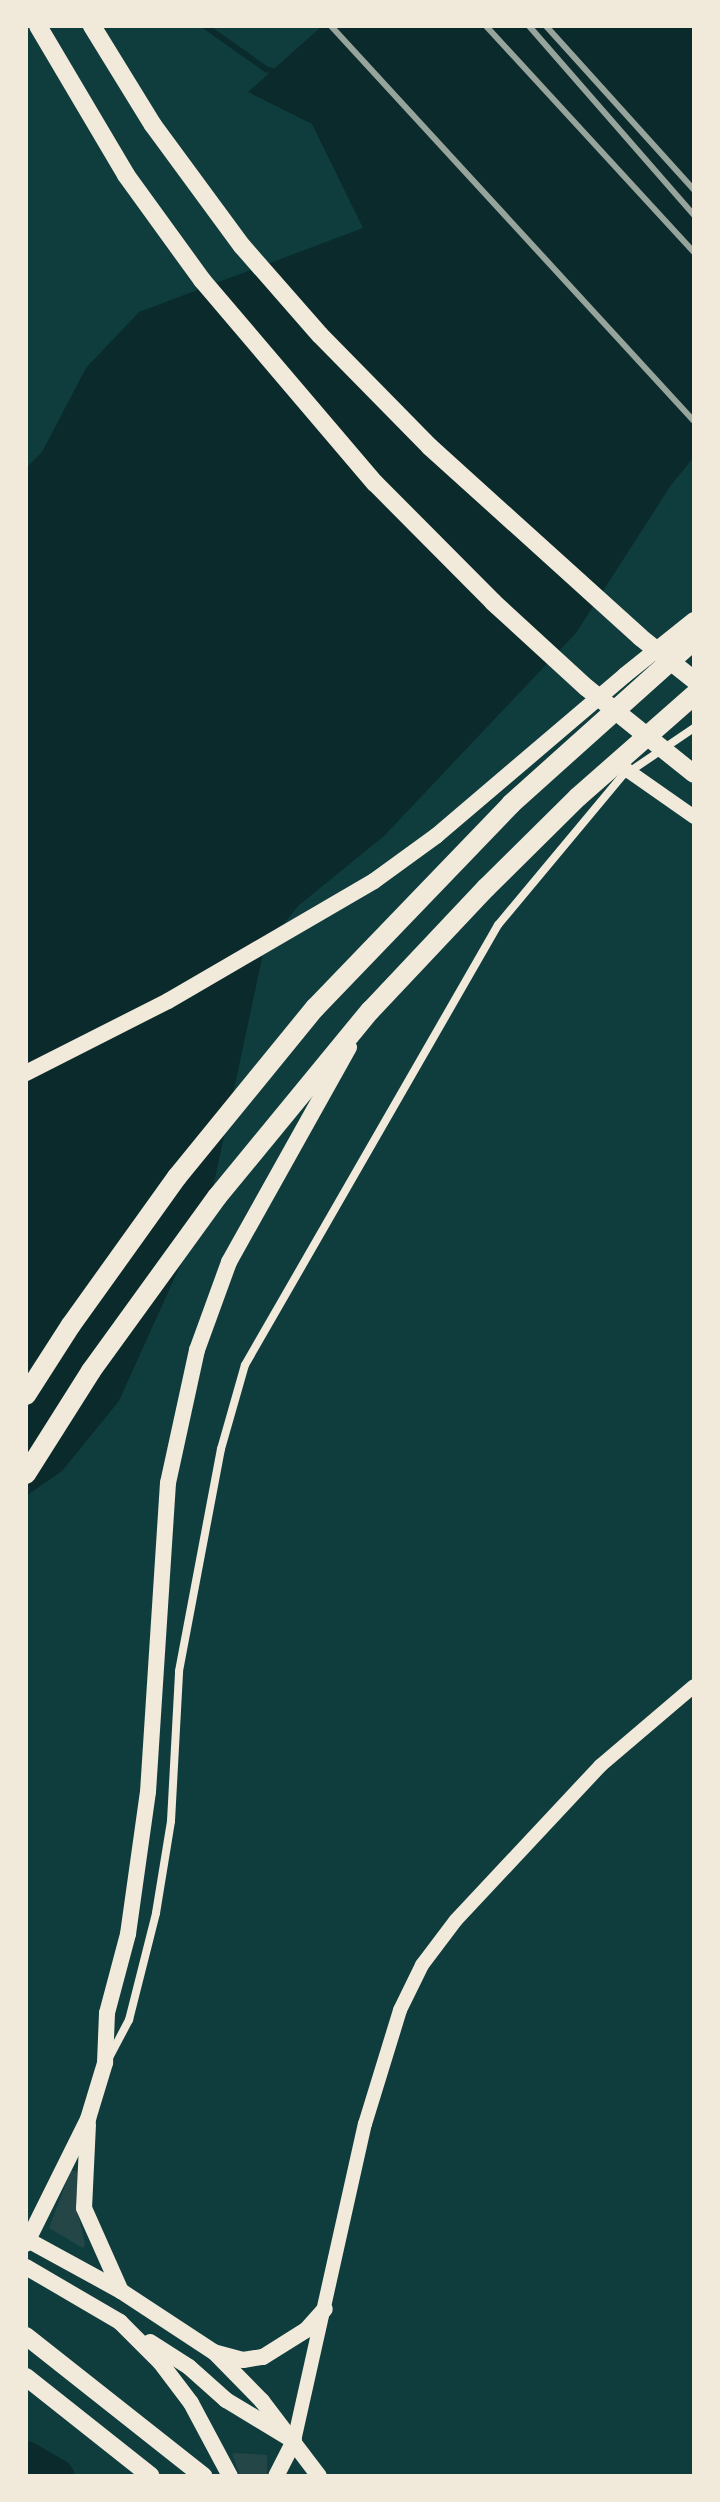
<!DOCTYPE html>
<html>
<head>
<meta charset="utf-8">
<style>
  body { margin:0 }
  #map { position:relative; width:720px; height:2502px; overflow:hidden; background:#0f3d3e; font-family:Montserrat,sans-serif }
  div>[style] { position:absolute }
  .green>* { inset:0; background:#244646 }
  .water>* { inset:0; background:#0a2a2b }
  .stream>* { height:6px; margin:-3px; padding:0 3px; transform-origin:3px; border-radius:3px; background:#0a2a2b }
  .river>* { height:34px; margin:-17px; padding:0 17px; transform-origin:17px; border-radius:17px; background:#0a2a2b }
  .minor>* { height:8px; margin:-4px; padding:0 4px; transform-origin:4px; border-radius:4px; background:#f1e9da }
  .tertiary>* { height:14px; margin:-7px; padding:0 7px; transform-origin:7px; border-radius:7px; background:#f1e9da }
  .secondary>* { height:16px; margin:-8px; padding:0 8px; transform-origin:8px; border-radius:8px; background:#f1e9da }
  .primary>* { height:18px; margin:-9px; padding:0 9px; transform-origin:9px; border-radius:9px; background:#f1e9da }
  .trunk>* { height:20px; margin:-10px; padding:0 10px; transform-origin:10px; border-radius:10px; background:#f1e9da }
  .rail>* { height:6px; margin:-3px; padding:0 3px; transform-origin:3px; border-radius:3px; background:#97a49c }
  span { translate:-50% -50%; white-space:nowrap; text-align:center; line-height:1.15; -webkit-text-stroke:6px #f1e9da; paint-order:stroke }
  .frame { position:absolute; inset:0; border:28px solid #f1e9da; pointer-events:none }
</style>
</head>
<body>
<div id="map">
  <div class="green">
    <div style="clip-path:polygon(71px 2170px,78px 2172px,76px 2205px,85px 2244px,83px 2248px,49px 2228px)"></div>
    <div style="clip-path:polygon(232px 2453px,267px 2455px,267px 2474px,240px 2476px)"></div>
  </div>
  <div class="water">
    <div style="clip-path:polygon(322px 26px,694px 26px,694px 457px,671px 485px,576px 633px,384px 836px,298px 906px,264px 949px,211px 1197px,119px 1401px,62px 1471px,26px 1496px,26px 468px,42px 452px,86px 368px,139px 312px,363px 228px,312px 124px,248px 92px)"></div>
  </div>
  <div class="stream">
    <div style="left:205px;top:26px;width:75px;rotate:35.2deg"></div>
    <div style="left:266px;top:69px;width:14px;rotate:17deg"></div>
  </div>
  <div class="river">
    <div style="left:26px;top:2458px;width:36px;rotate:30deg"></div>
  </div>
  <div class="minor">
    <div style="left:110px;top:2056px;width:41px;rotate:-62.2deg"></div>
    <div style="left:129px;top:2020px;width:110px;rotate:-75.8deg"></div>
    <div style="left:156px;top:1913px;width:93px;rotate:-80.7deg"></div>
    <div style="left:171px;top:1821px;width:150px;rotate:-86.9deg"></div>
    <div style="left:179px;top:1671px;width:226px;rotate:-79.3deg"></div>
    <div style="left:221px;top:1449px;width:87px;rotate:-74.1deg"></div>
    <div style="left:245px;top:1365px;width:508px;rotate:-60.1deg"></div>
    <div style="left:498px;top:925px;width:202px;rotate:-50.2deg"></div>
    <div style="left:627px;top:770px;width:4px;rotate:104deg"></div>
    <div style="left:626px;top:774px;width:82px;rotate:-34.1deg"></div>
  </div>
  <div class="tertiary">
    <div style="left:627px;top:770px;width:82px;rotate:35deg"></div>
    <div style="left:294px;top:2441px;width:325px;rotate:-77.4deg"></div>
    <div style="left:365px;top:2124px;width:119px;rotate:-72.9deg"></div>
    <div style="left:400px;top:2010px;width:50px;rotate:-63.9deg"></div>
    <div style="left:422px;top:1965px;width:56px;rotate:-52.9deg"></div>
    <div style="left:456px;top:1920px;width:211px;rotate:-46.9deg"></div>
    <div style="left:600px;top:1766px;width:123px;rotate:-40.4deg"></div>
  </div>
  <div class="secondary">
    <div style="left:26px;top:1073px;width:159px;rotate:-26.9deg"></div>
    <div style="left:168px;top:1001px;width:238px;rotate:-30.2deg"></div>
    <div style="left:374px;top:881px;width:77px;rotate:-36deg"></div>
    <div style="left:436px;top:836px;width:248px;rotate:-40.4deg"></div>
    <div style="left:625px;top:675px;width:88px;rotate:-38.6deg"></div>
    <div style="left:88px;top:2124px;width:84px;rotate:92.7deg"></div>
    <div style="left:84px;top:2208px;width:91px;rotate:66deg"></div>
    <div style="left:26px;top:2239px;width:108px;rotate:28.7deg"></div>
    <div style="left:121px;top:2291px;width:111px;rotate:33.3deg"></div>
    <div style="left:214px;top:2352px;width:69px;rotate:45.6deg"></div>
    <div style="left:262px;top:2401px;width:94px;rotate:52.8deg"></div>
    <div style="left:26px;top:2244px;width:140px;rotate:-63.6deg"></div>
    <div style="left:88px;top:2119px;width:59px;rotate:-73.1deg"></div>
    <div style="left:105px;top:2063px;width:50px;rotate:-87.7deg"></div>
    <div style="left:107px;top:2013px;width:82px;rotate:-75.1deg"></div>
    <div style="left:128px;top:1934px;width:143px;rotate:-82deg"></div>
    <div style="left:148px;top:1792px;width:310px;rotate:-86.3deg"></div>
    <div style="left:168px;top:1483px;width:136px;rotate:-77.7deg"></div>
    <div style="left:197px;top:1350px;width:94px;rotate:-70deg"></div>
    <div style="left:229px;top:1262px;width:246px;rotate:-60.8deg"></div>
    <div style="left:26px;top:2267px;width:109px;rotate:30.3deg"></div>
    <div style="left:120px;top:2322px;width:57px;rotate:45deg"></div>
    <div style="left:160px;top:2362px;width:51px;rotate:52.9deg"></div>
    <div style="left:191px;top:2403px;width:83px;rotate:61.9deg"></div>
    <div style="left:150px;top:2342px;width:46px;rotate:32.7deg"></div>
    <div style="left:189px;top:2367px;width:50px;rotate:41.7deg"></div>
    <div style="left:226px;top:2400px;width:79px;rotate:31.1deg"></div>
    <div style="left:294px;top:2441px;width:39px;rotate:117deg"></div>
    <div style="left:217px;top:2353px;width:27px;rotate:15deg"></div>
    <div style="left:243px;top:2360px;width:20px;rotate:-9deg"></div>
    <div style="left:263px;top:2357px;width:51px;rotate:-32.1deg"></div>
    <div style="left:306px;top:2330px;width:28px;rotate:-48deg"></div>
  </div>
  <div class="primary">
    <div style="left:38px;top:26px;width:173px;rotate:59.4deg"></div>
    <div style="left:126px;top:175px;width:130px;rotate:54.1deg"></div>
    <div style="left:202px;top:280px;width:267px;rotate:49.6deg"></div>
    <div style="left:375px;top:483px;width:168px;rotate:45.2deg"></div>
    <div style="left:493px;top:602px;width:127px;rotate:42.5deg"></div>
    <div style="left:587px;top:688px;width:137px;rotate:38.8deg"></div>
    <div style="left:92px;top:26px;width:116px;rotate:58.4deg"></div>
    <div style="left:153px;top:125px;width:150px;rotate:53.7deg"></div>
    <div style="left:242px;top:246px;width:118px;rotate:48.8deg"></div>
    <div style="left:320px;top:335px;width:157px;rotate:45.5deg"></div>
    <div style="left:430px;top:447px;width:283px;rotate:42.1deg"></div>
    <div style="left:640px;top:637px;width:69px;rotate:38.5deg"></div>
    <div style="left:26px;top:2336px;width:226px;rotate:38.3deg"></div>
    <div style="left:26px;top:2377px;width:159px;rotate:38.4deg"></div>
  </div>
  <div class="trunk">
    <div style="left:26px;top:1395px;width:83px;rotate:-57.3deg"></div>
    <div style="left:71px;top:1325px;width:182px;rotate:-54.4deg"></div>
    <div style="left:177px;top:1177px;width:218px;rotate:-50.8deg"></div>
    <div style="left:315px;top:1008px;width:283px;rotate:-46.1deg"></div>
    <div style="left:511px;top:804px;width:246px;rotate:-41.9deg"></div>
    <div style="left:26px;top:1474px;width:122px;rotate:-57.7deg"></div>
    <div style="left:91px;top:1371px;width:215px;rotate:-54.1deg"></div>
    <div style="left:217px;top:1197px;width:241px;rotate:-50.6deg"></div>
    <div style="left:370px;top:1011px;width:169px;rotate:-46.7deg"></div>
    <div style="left:486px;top:888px;width:129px;rotate:-44.7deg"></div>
    <div style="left:578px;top:797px;width:154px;rotate:-41.3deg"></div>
  </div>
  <div class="rail">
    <div style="left:331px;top:26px;width:536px;rotate:47.42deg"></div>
    <div style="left:486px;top:26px;width:307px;rotate:47.4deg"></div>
    <div style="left:529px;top:26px;width:251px;rotate:48.9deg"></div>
    <div style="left:546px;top:26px;width:221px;rotate:47.9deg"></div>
  </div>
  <div class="frame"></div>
</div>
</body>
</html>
